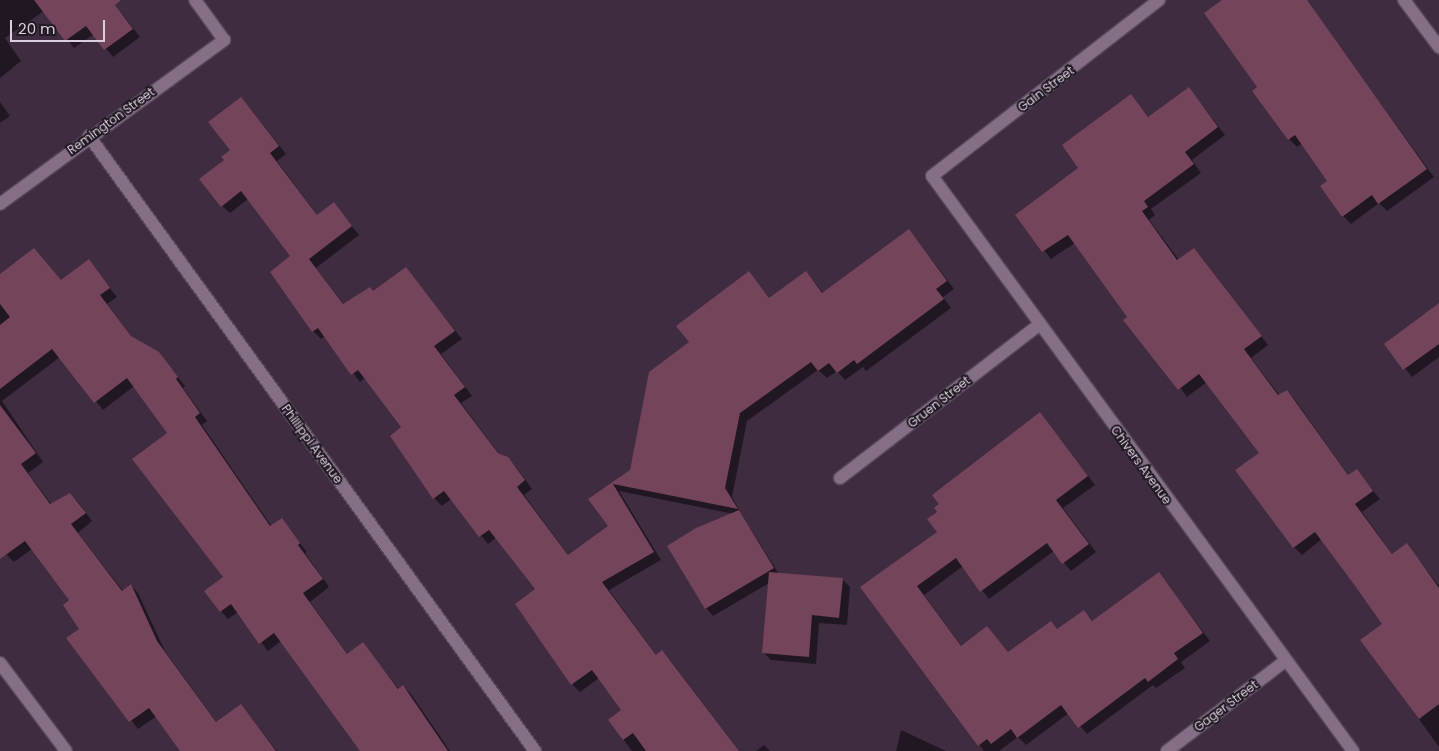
<!DOCTYPE html>
<html>
<head>
<meta charset="utf-8">
<style>
  body { margin:0 }
  #map { position:relative; width:1439px; height:751px; overflow:hidden; background:#3f2c41; font-family:Poppins,sans-serif }
  div>[style] { position:absolute }
  .shadow>* { inset:0; background:#0007 }
  .building>* { inset:0; background:#73445a }
  .roads { filter:drop-shadow(1px 0 #58485a) drop-shadow(-1px 0 #58485a) drop-shadow(0 1px #58485a) drop-shadow(0 -1px #58485a) }
  .street>* { height:12px; margin:-6px; padding:0 6px; transform-origin:6px; border-radius:6px; background:#856f87 }
  span { translate:-50% -50%; white-space:nowrap; text-align:center; line-height:1.15; -webkit-text-stroke:4px #201822; paint-order:stroke }
  .street-label { font-size:12px; color:#dbcfdd }
  .scale { position:absolute; left:10px; top:20px; width:95px; height:22px; box-sizing:border-box; border:2px solid #dbcfdd; border-top:0; padding-left:6px; font-size:15px; line-height:18px; white-space:nowrap; color:#dbcfdd; -webkit-text-stroke:4px #201822; paint-order:stroke }
</style>
</head>
<body>
<div id="map">
  <div class="shadow">
    <div style="clip-path:polygon(0 0,111px 0,140px 37px,113px 57px,94px 34px,74px 48px,44px 11px,5px 38px,21px 61px,0 78px)"></div>
    <div style="clip-path:polygon(1223px 0,1306px 1px,1434px 177px,1387px 211px,1379px 203px,1351px 224px,1343px 216px,1329px 181px,1303px 143px,1297px 147px,1289px 139px,1258px 87px)"></div>
    <div style="clip-path:polygon(1189px 88px,1225px 135px,1192px 160px,1201px 173px,1151px 209px,1155px 215px,1149px 220px,1179px 260px,1194px 250px,1201px 257px,1268px 345px,1251px 358px,1280px 396px,1287px 392px,1295px 400px,1349px 476px,1356px 471px,1380px 499px,1362px 512px,1393px 555px,1407px 545px,1439px 586px,1439px 747px,1362px 640px,1384px 624px,1322px 539px,1302px 555px,1294px 547px,1261px 453px,1207px 382px,1187px 397px,1075px 243px,1051px 259px,1017px 215px,1080px 168px,1131px 96px,1149px 118px)"></div>
    <div style="clip-path:polygon(241px 98px,286px 154px,277px 161px,318px 216px,334px 204px,359px 235px,316px 268px,344px 305px,373px 292px,406px 269px,462px 339px,441px 354px,472px 396px,461px 403px,500px 455px,516px 467px,532px 489px,524px 495px,569px 556px,610px 526px,590px 499px,631px 470px,691px 343px,749px 273px,770px 299px,806px 272px,823px 293px,908px 231px,916px 239px,954px 289px,943px 297px,951px 308px,866px 371px,863px 367px,845px 380px,837px 371px,827px 378px,818px 370px,747px 421px,732px 497px,742px 515px,779px 574px,842px 579px,850px 587px,847px 625px,819px 623px,816px 664px,771px 660px,764px 653px,769px 583px,713px 616px,706px 608px,734px 514px,619px 491px,661px 560px,609px 590px,657px 656px,662px 652px,670px 660px,739px 751px,632px 751px,609px 720px,622px 710px,599px 678px,580px 692px,572px 684px,537px 589px,497px 537px,488px 544px,451px 499px,442px 506px,434px 498px,403px 427px,365px 378px,360px 382px,325px 336px,321px 339px,313px 331px,292px 257px,248px 199px,230px 213px,222px 206px)"></div>
    <div style="clip-path:polygon(0 102px,10px 116px,0 123px)"></div>
    <div style="clip-path:polygon(88px 261px,117px 297px,107px 304px,134px 340px,158px 353px,185px 386px,183px 388px,207px 421px,202px 425px,272px 527px,281px 520px,307px 552px,305px 553px,329px 587px,310px 602px,348px 655px,363px 644px,399px 689px,403px 686px,411px 694px,450px 751px,362px 751px,281px 641px,268px 651px,238px 612px,228px 619px,221px 611px,225px 577px,168px 433px,134px 386px,103px 410px,60px 357px,2px 401px,43px 462px,28px 473px,52px 505px,70px 494px,78px 502px,92px 521px,78px 533px,123px 591px,131px 585px,138px 593px,165px 651px,217px 723px,248px 714px,277px 751px,182px 751px,157px 716px,138px 729px,68px 638px,81px 629px,71px 600px,32px 549px,14px 562px,6px 554px,0 545px,0 282px,61px 281px)"></div>
    <div style="clip-path:polygon(1439px 305px,1439px 357px,1412px 377px,1385px 344px)"></div>
    <div style="clip-path:polygon(1040px 413px,1095px 485px,1063px 508px,1096px 552px,1071px 571px,1054px 551px,989px 599px,963px 566px,924px 595px,962px 647px,987px 628px,1009px 653px,1058px 630px,1083px 611px,1093px 621px,1159px 574px,1210px 641px,1181px 662px,1185px 668px,1156px 688px,1153px 685px,1087px 734px,1069px 713px,1026px 745px,1018px 737px,999px 751px,984px 751px,862px 587px,938px 532px,939px 512px)"></div>
    <div style="clip-path:polygon(901px 730px,946px 751px,896px 751px)"></div>
    <div style="clip-path:polygon(764px 745px,770px 751px,756px 751px)"></div>
  </div>
  <div class="building">
    <div style="clip-path:polygon(34px 0,121px 0,115px 5px,133px 29px,104px 50px,86px 26px,65px 41px)"></div>
    <div style="clip-path:polygon(1222px 0,1307px 0,1427px 169px,1378px 204px,1372px 195px,1342px 217px,1320px 186px,1327px 181px,1295px 135px,1288px 140px,1252px 91px,1257px 87px,1204px 13px)"></div>
    <div style="clip-path:polygon(1189px 87px,1218px 127px,1185px 152px,1194px 164px,1144px 201px,1148px 207px,1142px 211px,1177px 260px,1194px 248px,1262px 336px,1244px 349px,1278px 395px,1287px 390px,1348px 475px,1357px 469px,1373px 491px,1355px 504px,1392px 554px,1407px 543px,1439px 588px,1439px 704px,1419px 719px,1360px 640px,1382px 624px,1353px 583px,1315px 532px,1293px 548px,1235px 470px,1259px 453px,1199px 374px,1178px 390px,1123px 320px,1127px 317px,1068px 235px,1042px 252px,1015px 215px,1078px 168px,1062px 145px,1089px 125px,1131px 94px,1148px 117px)"></div>
    <div style="clip-path:polygon(241px 97px,279px 146px,270px 153px,317px 215px,334px 202px,352px 226px,309px 259px,343px 304px,370px 287px,373px 291px,406px 267px,455px 331px,434px 346px,465px 387px,454px 395px,498px 453px,508px 457px,525px 480px,517px 487px,568px 555px,608px 526px,588px 499px,630px 470px,649px 372px,689px 342px,676px 326px,749px 271px,769px 298px,806px 271px,822px 293px,909px 229px,947px 281px,936px 289px,944px 299px,857px 364px,854px 360px,837px 373px,829px 363px,818px 371px,811px 362px,740px 413px,725px 488px,738px 509px,613px 484px,654px 552px,602px 582px,656px 655px,662px 650px,739px 751px,646px 751px,633px 733px,623px 740px,608px 720px,621px 710px,592px 670px,571px 685px,515px 604px,535px 589px,489px 530px,479px 537px,444px 491px,433px 499px,390px 436px,401px 427px,358px 370px,351px 375px,318px 328px,312px 332px,270px 272px,290px 256px,241px 191px,221px 207px,199px 179px,224px 160px,221px 157px,230px 150px,208px 122px)"></div>
    <div style="clip-path:polygon(34px 248px,61px 280px,89px 259px,110px 288px,100px 295px,131px 336px,159px 352px,178px 377px,176px 379px,200px 413px,195px 417px,270px 526px,282px 518px,300px 543px,298px 545px,323px 579px,303px 593px,347px 654px,363px 642px,398px 689px,403px 685px,448px 751px,360px 751px,274px 633px,259px 644px,231px 604px,220px 612px,204px 591px,223px 577px,132px 459px,167px 433px,127px 378px,94px 403px,52px 349px,0 389px,0 325px,10px 317px,0 304px,0 274px)"></div>
    <div style="clip-path:polygon(1439px 303px,1439px 344px,1403px 370px,1384px 344px)"></div>
    <div style="clip-path:polygon(0 405px,36px 453px,21px 464px,50px 504px,70px 493px,86px 513px,71px 524px,122px 591px,131px 584px,157px 641px,216px 722px,241px 704px,276px 751px,180px 751px,149px 708px,129px 722px,66px 638px,79px 629px,63px 605px,69px 600px,25px 541px,0 559px)"></div>
    <div style="clip-path:polygon(1040px 412px,1088px 476px,1056px 500px,1089px 544px,1062px 564px,1047px 543px,980px 592px,956px 558px,917px 586px,961px 646px,987px 626px,1008px 652px,1051px 621px,1057px 629px,1084px 610px,1092px 621px,1159px 572px,1203px 633px,1174px 653px,1178px 659px,1148px 682px,1145px 678px,1078px 728px,1061px 705px,1017px 738px,1011px 729px,991px 744px,987px 739px,978px 746px,860px 587px,937px 532px,927px 519px,937px 512px,934px 508px,939px 504px,932px 495px)"></div>
    <div style="clip-path:polygon(739px 510px,774px 568px,705px 609px,667px 546px,696px 528px)"></div>
    <div style="clip-path:polygon(769px 572px,843px 578px,839px 618px,812px 615px,809px 657px,762px 653px)"></div>
  </div>
  <div class="roads">
    <div class="street">
      <div style="left:1159px;top:0;width:287px;rotate:142.2deg"></div>
      <div style="left:932px;top:176px;width:713px;rotate:53.79deg"></div>
      <div style="left:1404px;top:0;width:59px;rotate:53.3deg"></div>
      <div style="left:89px;top:136px;width:760px;rotate:54.05deg"></div>
      <div style="left:0;top:204px;width:278px;rotate:-36.2deg"></div>
      <div style="left:224px;top:40px;width:49px;rotate:-125.9deg"></div>
      <div style="left:840px;top:478px;width:251px;rotate:-37.6deg"></div>
      <div style="left:0;top:663px;width:110px;rotate:53.1deg"></div>
      <div style="left:1167px;top:751px;width:148px;rotate:-37.3deg"></div>
    </div>
  </div>
  <div class="street-label">
    <span style="left:1046px;top:89px;rotate:-37deg">Gain Street</span>
    <span style="left:111px;top:121px;rotate:-36deg">Remington Street</span>
    <span style="left:939px;top:402px;rotate:-38deg">Gruen Street</span>
    <span style="left:312px;top:444px;rotate:54deg">Phillippi Avenue</span>
    <span style="left:1141px;top:465px;rotate:54deg">Chivers Avenue</span>
    <span style="left:1226px;top:706px;rotate:-37deg">Gager Street</span>
  </div>
  <div class="scale">20 m</div>
</div>
</body>
</html>
